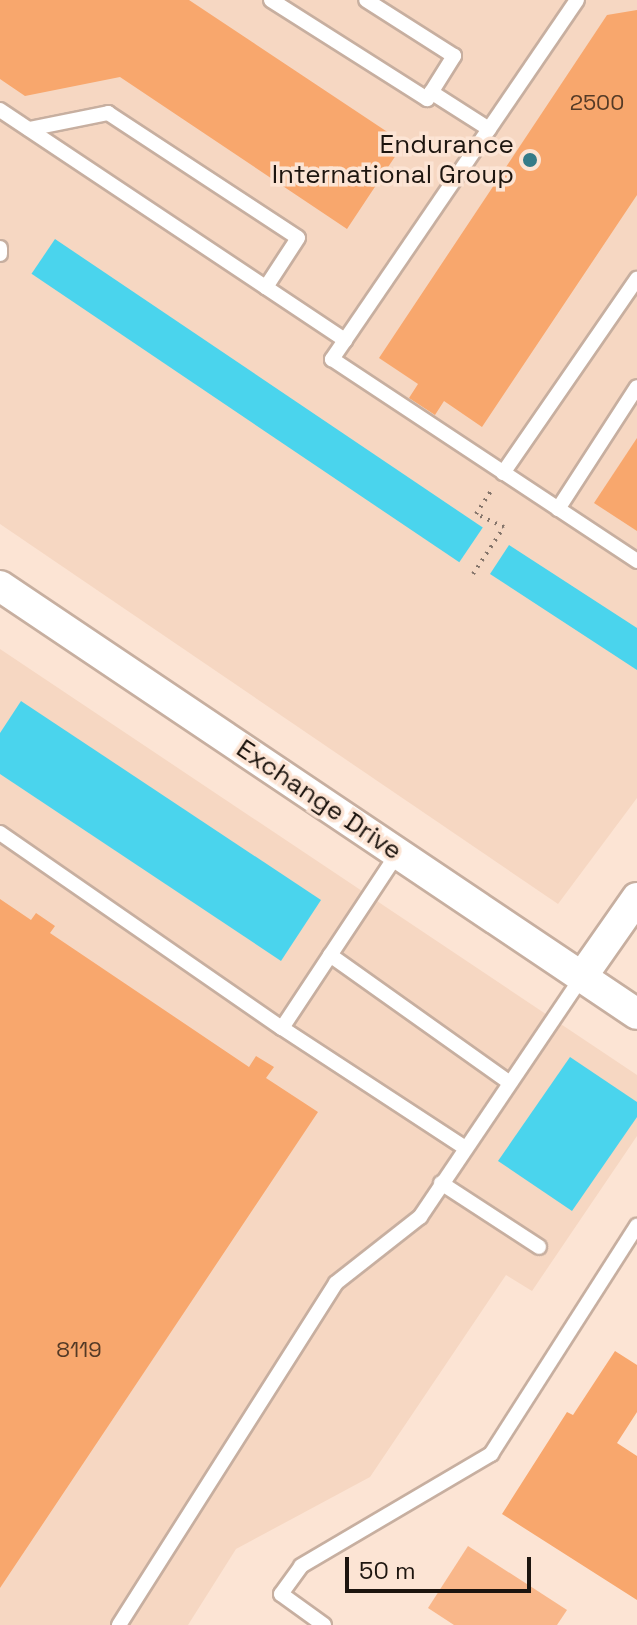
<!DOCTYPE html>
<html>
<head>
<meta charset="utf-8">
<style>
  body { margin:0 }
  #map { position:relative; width:637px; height:1625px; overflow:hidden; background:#fce4d4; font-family:"Space Grotesk",sans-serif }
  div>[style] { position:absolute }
  .built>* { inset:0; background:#f6d7c2 }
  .green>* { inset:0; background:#f9b78a }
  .water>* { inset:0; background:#4ad4ed; transform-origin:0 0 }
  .building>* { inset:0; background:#f8a76d }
  .path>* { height:4px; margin-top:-2px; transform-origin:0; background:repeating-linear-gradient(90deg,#85756b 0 2px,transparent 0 8px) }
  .roads { filter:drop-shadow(2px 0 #c7afa0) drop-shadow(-2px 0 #c7afa0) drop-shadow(0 2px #c7afa0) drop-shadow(0 -2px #c7afa0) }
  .service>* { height:14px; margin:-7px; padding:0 7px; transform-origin:7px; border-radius:7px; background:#fff }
  .minor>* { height:30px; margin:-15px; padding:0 15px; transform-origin:15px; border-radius:15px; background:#fff }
  .dots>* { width:22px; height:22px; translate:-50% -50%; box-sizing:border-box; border:4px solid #fce4d4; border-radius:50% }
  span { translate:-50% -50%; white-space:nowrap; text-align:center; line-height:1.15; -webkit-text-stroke:7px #fce4d4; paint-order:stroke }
  .number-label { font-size:22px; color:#543a26 }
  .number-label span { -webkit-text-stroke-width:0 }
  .poi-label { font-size:26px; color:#1d150f }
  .right { translate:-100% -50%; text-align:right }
  .street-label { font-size:26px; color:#1d150f }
  .scale { position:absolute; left:345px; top:1557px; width:186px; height:36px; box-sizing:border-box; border:4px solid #1d150f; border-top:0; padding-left:10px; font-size:24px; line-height:28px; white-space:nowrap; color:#1d150f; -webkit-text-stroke:6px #fce4d4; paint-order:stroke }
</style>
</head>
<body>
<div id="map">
  <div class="built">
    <div style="clip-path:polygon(0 0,637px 0,637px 798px,558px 904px,0 524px)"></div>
    <div style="clip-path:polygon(0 649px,637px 1075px,637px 1136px,532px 1291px,506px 1275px,370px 1477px,236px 1549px,188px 1625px,0 1625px)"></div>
  </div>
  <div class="green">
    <div style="clip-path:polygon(468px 1546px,567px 1610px,557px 1625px,454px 1625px,428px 1608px)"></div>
  </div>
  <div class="water">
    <div style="left:55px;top:239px;width:516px;height:42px;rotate:34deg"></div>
    <div style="clip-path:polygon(509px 545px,637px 628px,637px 670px,490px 574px)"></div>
    <div style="clip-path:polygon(21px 701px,321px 900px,281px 961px,0 774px,0 733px)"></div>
    <div style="clip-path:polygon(570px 1057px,637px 1102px,637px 1117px,572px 1211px,498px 1161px)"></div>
  </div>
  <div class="building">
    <div style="clip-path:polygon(0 0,189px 0,404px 143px,347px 229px,120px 77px,25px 96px,0 79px)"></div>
    <div style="clip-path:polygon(637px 10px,637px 195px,482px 427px,444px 401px,435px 415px,409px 398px,418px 384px,379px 358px,607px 15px)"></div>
    <div style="clip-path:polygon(637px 438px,637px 531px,594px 503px)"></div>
    <div style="clip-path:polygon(0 899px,31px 920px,36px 913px,55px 926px,50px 933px,249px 1067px,256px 1056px,274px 1067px,266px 1078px,318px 1112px,0 1588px)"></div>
    <div style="clip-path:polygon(615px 1351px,637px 1365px,637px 1412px,617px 1443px,637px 1456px,637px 1600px,502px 1514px,567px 1412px,573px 1415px)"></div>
  </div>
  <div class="path">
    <div style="left:473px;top:574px;width:56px;rotate:-56.6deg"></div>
    <div style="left:504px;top:527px;width:31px;rotate:-155deg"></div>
    <div style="left:476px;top:514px;width:30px;rotate:-57deg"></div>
  </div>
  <div class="roads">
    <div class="service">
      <div style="left:271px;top:0;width:185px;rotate:32.4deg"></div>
      <div style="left:427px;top:99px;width:51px;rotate:-57.9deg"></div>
      <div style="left:454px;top:56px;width:104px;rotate:-147.5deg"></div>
      <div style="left:577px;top:0;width:435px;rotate:124.3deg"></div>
      <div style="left:332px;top:359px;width:366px;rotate:33.5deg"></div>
      <div style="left:431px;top:92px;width:69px;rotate:32.5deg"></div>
      <div style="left:0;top:110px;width:415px;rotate:33.7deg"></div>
      <div style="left:29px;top:129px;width:81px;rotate:-11.4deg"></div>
      <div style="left:108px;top:113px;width:227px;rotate:33.3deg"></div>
      <div style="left:298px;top:238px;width:59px;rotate:123.1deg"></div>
      <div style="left:0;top:248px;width:6px;rotate:90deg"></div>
      <div style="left:503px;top:473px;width:236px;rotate:-55.4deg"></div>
      <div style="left:558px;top:509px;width:145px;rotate:-57.1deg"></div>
      <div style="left:0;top:833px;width:343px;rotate:34.7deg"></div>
      <div style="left:282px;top:1028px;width:210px;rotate:-56.5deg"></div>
      <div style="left:330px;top:955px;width:219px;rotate:35.4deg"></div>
      <div style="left:282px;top:1028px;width:217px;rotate:33.2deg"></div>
      <div style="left:441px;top:1183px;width:117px;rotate:33.1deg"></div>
      <div style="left:119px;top:1625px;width:405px;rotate:-57.6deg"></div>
      <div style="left:336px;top:1283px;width:107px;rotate:-38.2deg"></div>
      <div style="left:420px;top:1217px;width:292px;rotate:-56deg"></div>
      <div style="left:324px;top:1625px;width:53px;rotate:-144.2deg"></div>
      <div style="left:281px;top:1594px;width:34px;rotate:-54deg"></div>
      <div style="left:301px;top:1566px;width:221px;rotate:-30.5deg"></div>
      <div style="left:491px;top:1454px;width:271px;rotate:-57.4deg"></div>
    </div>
    <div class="minor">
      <div style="left:0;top:586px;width:767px;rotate:33.9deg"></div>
      <div style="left:583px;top:975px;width:94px;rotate:-55deg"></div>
    </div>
  </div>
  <div class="dots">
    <div style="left:530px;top:160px;background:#357b88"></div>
  </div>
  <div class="number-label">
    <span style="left:597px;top:103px">2500</span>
    <span style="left:79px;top:1350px">8119</span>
  </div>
  <div class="poi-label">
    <span class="right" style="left:514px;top:160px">Endurance<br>International Group</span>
  </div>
  <div class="street-label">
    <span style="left:319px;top:800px;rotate:34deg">Exchange Drive</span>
  </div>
  <div class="scale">50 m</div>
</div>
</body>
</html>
